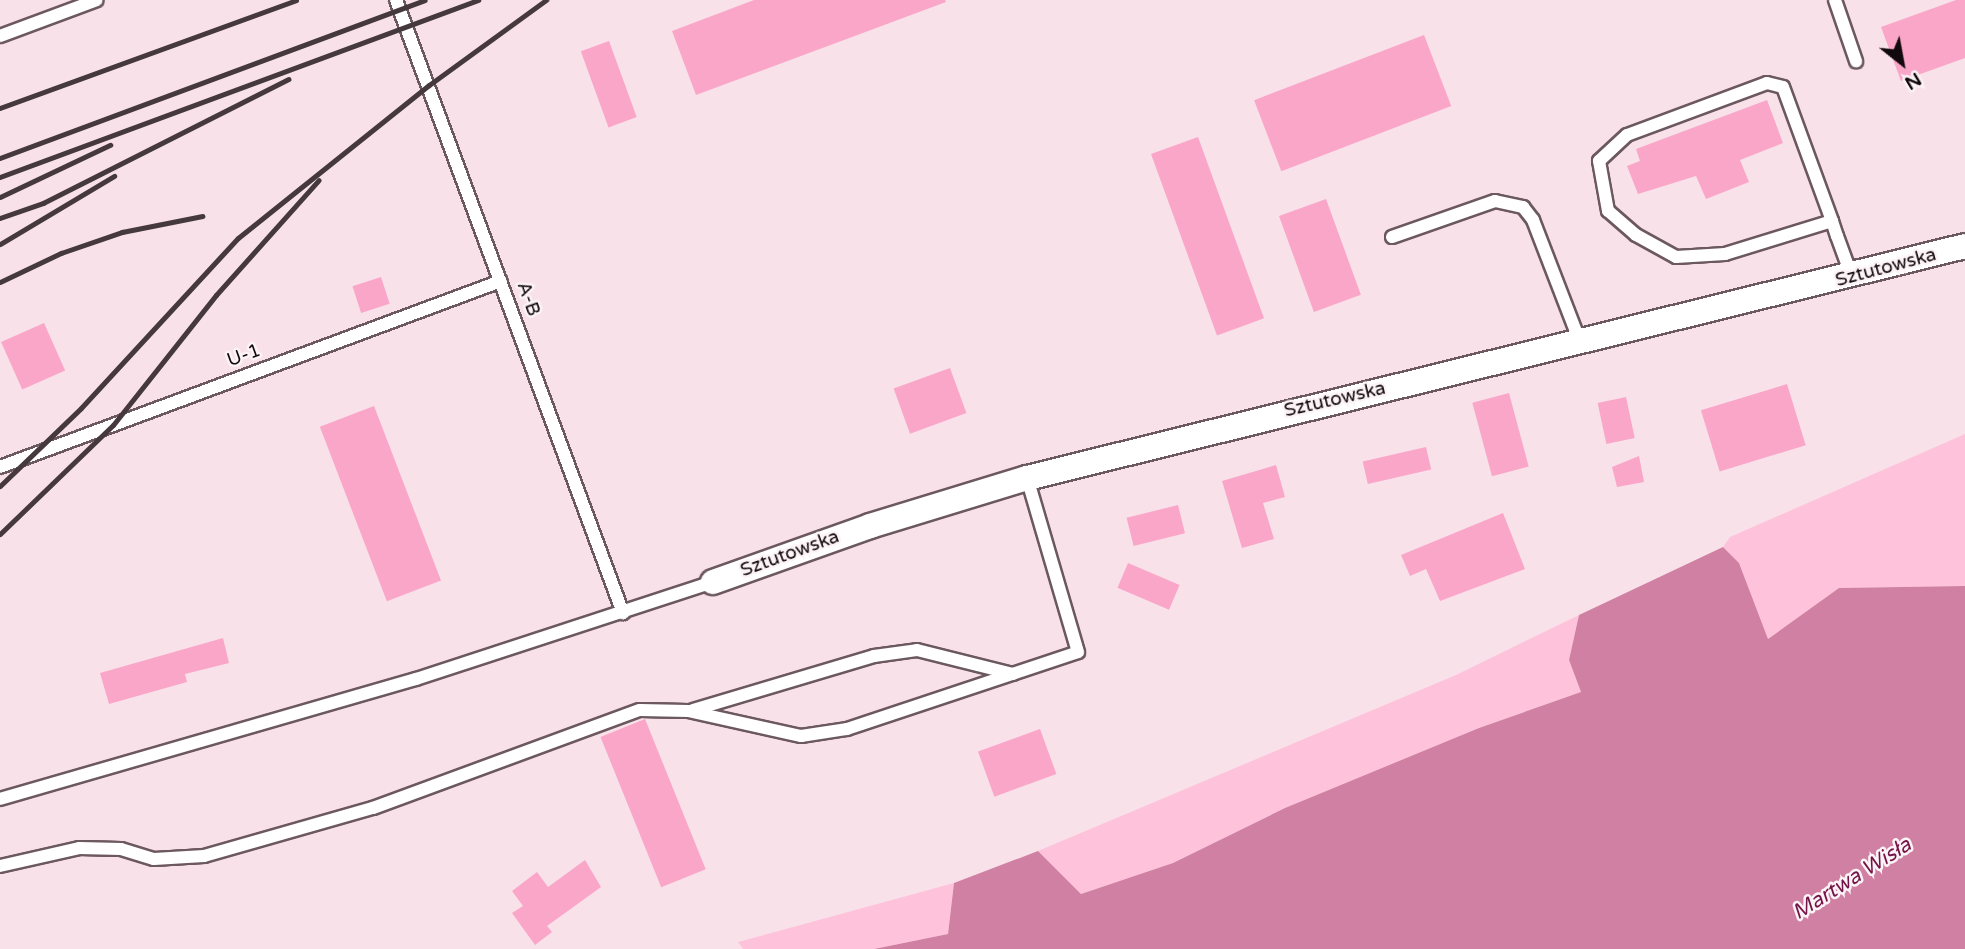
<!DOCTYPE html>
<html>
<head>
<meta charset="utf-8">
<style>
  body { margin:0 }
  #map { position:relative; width:1965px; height:949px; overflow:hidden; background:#f9e1ea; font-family:"Varela Round",sans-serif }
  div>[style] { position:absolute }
  .green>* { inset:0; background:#fec3da }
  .water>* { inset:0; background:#d080a2 }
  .building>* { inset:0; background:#faa6c8; transform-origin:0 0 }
  .roads { filter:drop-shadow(2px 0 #6c585f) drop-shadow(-2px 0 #6c585f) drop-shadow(0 2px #6c585f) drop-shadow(0 -2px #6c585f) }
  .lane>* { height:12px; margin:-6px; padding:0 6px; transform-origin:6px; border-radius:6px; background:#fff }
  .street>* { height:24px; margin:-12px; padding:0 12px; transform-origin:12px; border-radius:12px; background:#fff }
  .rail>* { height:5px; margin:-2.5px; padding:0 2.5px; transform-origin:2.5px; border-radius:2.5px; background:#45393d }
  span { translate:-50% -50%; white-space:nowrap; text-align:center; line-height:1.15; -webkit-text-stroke:5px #fcf3f6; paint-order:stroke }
  .street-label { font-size:19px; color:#11090c }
  .water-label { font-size:21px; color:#731347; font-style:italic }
  .north { position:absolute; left:1867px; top:28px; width:70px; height:70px; -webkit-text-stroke:5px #fcf3f6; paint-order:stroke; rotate:149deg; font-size:19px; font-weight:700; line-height:28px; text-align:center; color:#11090c }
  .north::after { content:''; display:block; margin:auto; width:24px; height:32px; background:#11090c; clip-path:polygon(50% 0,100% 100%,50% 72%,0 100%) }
</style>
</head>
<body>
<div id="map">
  <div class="green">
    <div style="clip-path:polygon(1965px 434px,1965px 586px,1839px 588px,1768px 639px,1739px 563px,1723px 547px,1730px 537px)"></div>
    <div style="clip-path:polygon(1579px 615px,1569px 660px,1581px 692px,1479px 728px,1285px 808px,1173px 863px,1081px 894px,1038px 851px,1456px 675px)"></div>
    <div style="clip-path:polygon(954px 883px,948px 934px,874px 949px,743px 949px,738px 942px)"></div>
  </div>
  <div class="water">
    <div style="clip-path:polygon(1723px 547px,1739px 563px,1768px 639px,1839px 588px,1965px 586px,1965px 949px,874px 949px,948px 934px,954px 883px,1038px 851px,1081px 894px,1173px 863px,1285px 808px,1479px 728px,1581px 692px,1569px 660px,1579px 615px)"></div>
  </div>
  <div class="building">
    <div style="clip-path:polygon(754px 0,945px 0,946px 2px,696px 95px,672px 31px)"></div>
    <div style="clip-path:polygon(1956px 0,1965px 0,1965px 58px,1901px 81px,1881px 27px)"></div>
    <div style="left:1424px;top:35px;width:76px;height:182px;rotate:69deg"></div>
    <div style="left:609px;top:41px;width:81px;height:30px;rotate:70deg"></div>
    <div style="clip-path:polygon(1767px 100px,1783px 143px,1740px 160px,1749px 182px,1706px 199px,1696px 176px,1638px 194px,1627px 166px,1640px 161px,1636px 149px)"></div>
    <div style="left:1198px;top:137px;width:193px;height:50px;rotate:70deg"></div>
    <div style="left:1326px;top:199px;width:102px;height:50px;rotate:70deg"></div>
    <div style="left:381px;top:277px;width:28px;height:30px;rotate:72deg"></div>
    <div style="left:44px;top:323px;width:52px;height:47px;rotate:66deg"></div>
    <div style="left:950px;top:368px;width:48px;height:60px;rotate:70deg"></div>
    <div style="left:1787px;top:384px;width:64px;height:90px;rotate:73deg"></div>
    <div style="left:1509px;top:393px;width:76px;height:38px;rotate:75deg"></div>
    <div style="left:1626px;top:397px;width:42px;height:29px;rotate:78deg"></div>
    <div style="left:374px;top:406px;width:187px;height:58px;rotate:69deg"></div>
    <div style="left:1426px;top:447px;width:23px;height:65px;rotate:77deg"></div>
    <div style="clip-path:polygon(1639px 456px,1644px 482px,1617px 487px,1612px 467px)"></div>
    <div style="clip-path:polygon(1276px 465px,1285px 497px,1263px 503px,1274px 539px,1242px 548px,1222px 481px)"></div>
    <div style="left:1178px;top:505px;width:29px;height:53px;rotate:76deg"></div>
    <div style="clip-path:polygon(1503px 513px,1525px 569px,1440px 601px,1426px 569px,1410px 576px,1401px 555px)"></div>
    <div style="left:1128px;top:563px;width:56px;height:27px;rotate:23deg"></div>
    <div style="clip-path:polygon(223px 638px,229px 663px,185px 674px,187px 682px,109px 704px,100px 673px)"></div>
    <div style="left:645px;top:719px;width:162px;height:48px;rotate:68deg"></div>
    <div style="left:1040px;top:729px;width:48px;height:66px;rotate:70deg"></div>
    <div style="clip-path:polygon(585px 860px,601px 887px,547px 926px,552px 932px,535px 945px,512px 913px,523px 906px,512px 891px,537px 872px,548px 887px)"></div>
  </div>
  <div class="roads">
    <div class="lane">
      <div style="left:396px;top:0;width:654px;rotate:69.68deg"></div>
      <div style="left:1835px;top:0;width:65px;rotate:71deg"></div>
      <div style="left:0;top:36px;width:103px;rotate:-20.4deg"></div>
      <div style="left:1832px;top:221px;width:112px;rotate:162.9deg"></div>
      <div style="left:1725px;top:254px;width:49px;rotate:176.5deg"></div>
      <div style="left:1676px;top:257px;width:46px;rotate:-151.2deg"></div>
      <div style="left:1636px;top:235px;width:37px;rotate:-139deg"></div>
      <div style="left:1608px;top:211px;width:51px;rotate:-100.2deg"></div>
      <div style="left:1599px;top:161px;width:38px;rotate:-43deg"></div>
      <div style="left:1627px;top:135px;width:149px;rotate:-20.4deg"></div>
      <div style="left:1767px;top:83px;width:16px;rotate:14deg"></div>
      <div style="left:1783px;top:87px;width:143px;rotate:69.9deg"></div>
      <div style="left:1832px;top:221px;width:16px;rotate:72deg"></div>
      <div style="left:1837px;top:236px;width:44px;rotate:69.9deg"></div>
      <div style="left:1392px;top:237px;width:109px;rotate:-19.3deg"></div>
      <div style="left:1495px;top:201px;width:29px;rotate:12deg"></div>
      <div style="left:1523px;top:207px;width:16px;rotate:52deg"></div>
      <div style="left:1533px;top:220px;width:131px;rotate:68.9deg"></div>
      <div style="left:0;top:467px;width:534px;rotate:-20.37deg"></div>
      <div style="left:693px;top:710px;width:189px;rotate:-16.6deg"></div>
      <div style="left:874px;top:656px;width:43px;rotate:-7.9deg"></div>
      <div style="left:917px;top:650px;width:99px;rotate:14deg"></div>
      <div style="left:0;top:799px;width:433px;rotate:-16.1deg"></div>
      <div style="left:416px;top:679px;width:312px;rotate:-18.1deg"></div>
      <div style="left:0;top:866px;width:81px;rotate:-12.8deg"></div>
      <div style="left:79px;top:848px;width:42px;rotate:1.4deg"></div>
      <div style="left:121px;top:849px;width:34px;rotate:17deg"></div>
      <div style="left:154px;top:859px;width:50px;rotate:-3.4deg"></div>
      <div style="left:204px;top:856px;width:176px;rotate:-15.9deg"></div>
      <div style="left:373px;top:808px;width:284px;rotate:-20.2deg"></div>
      <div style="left:640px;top:710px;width:48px;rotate:1.2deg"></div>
      <div style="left:688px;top:711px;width:116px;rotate:12.5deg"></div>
      <div style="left:801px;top:736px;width:47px;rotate:-8.7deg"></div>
      <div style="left:847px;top:729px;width:243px;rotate:-18.4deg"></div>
      <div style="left:1078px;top:652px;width:181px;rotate:-106.3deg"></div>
    </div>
    <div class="street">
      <div style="left:713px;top:582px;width:167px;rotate:-19.6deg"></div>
      <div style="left:870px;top:526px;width:164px;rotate:-17deg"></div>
      <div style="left:1027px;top:478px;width:966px;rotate:-13.89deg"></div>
    </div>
  </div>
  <div class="rail">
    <div style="left:0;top:108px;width:315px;rotate:-20deg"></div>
    <div style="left:0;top:158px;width:453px;rotate:-20.4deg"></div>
    <div style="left:0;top:177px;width:510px;rotate:-20.32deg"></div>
    <div style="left:0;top:197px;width:122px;rotate:-25.3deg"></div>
    <div style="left:0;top:218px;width:46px;rotate:-19.2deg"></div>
    <div style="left:43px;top:203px;width:275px;rotate:-26.8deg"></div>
    <div style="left:0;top:244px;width:133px;rotate:-30.8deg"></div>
    <div style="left:0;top:282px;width:68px;rotate:-25.4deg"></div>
    <div style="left:61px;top:253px;width:65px;rotate:-19deg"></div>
    <div style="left:122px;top:232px;width:82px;rotate:-11.3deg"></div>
    <div style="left:0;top:486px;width:112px;rotate:-43.9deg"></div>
    <div style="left:81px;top:408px;width:231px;rotate:-47.3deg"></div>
    <div style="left:238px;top:238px;width:245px;rotate:-38.7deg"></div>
    <div style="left:429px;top:85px;width:145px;rotate:-36deg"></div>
    <div style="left:0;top:534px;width:157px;rotate:-44deg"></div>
    <div style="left:113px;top:425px;width:166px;rotate:-51.6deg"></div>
    <div style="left:216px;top:295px;width:154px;rotate:-48.2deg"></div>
  </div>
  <div class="street-label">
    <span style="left:1886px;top:268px;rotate:-15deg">Sztutowska</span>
    <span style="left:528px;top:299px;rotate:70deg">A-B</span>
    <span style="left:244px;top:356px;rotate:-20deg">U-1</span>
    <span style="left:1335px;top:400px;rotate:-13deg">Sztutowska</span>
    <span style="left:790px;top:554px;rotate:-20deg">Sztutowska</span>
  </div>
  <div class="water-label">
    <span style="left:1852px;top:879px;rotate:-32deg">Martwa Wisła</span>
  </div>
  <div class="north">N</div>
</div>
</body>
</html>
